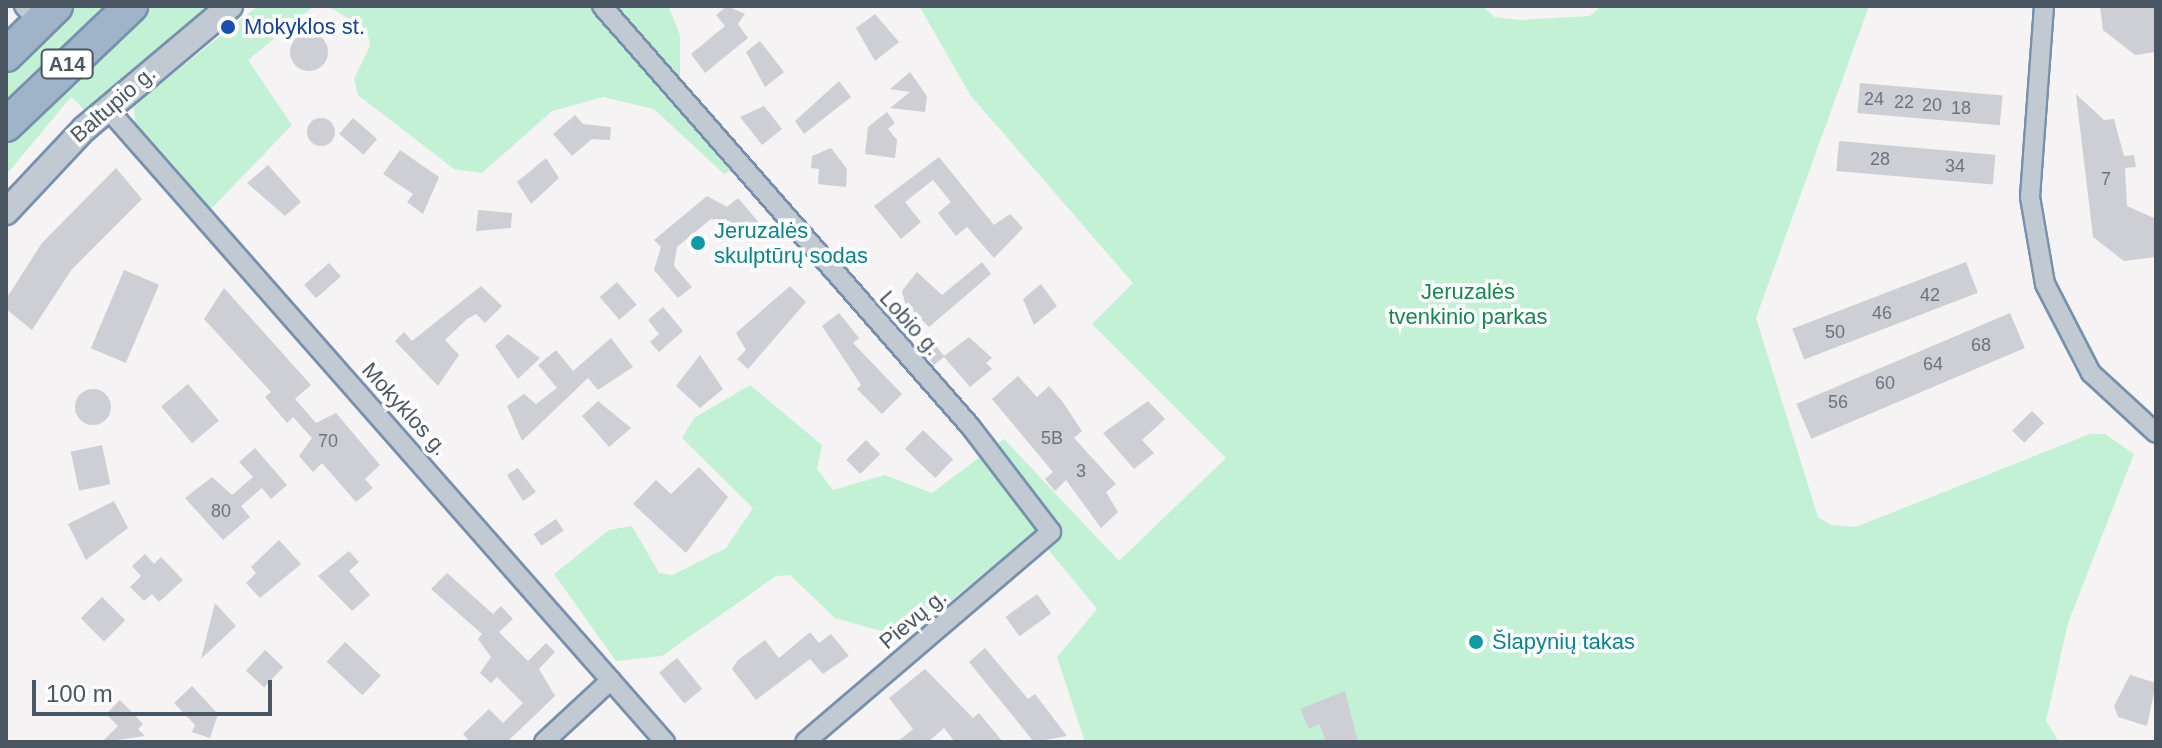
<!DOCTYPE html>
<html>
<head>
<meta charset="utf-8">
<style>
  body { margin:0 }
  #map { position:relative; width:2162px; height:748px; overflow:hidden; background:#f5f3f3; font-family:Helvetica,sans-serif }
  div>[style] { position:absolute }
  .green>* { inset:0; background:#c3f1d5 }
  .building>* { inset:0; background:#cdcfd5; transform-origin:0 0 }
  .round { border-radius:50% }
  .roads { filter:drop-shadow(2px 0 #7690ad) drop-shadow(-2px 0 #7690ad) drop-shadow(0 2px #7690ad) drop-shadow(0 -2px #7690ad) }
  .minor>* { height:18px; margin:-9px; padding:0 9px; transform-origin:9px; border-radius:9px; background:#c1cad2 }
  .tertiary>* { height:24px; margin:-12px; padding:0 12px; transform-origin:12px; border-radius:12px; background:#c1cad2 }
  .trunk>* { height:32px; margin:-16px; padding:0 16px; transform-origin:16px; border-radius:16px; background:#9fb4c9 }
  .dots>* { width:22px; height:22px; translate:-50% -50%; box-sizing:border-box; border:4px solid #fff; border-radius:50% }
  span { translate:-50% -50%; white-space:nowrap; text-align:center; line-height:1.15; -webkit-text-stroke:7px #fff; paint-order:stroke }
  .number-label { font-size:18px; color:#6b747e }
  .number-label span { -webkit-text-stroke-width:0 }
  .shield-label span { padding:2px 6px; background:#fff; border:2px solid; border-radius:6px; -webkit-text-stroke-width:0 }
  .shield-label { font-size:20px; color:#4a5661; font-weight:700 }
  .transit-label { font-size:22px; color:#164399 }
  .left { translate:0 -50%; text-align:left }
  .street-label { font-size:22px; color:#4a5661 }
  .culture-label { font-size:22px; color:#0d838f }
  .park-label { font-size:22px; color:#17864f }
  .frame { position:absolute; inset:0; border:8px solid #4a5661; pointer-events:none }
  .scale { position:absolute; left:32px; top:680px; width:240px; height:36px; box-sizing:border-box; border:4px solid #4a5661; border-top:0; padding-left:10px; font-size:24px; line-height:28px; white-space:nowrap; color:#4a5661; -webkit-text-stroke:6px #fff; paint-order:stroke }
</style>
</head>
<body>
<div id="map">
  <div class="green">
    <div style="clip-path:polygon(73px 6px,116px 6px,6px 110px,6px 72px)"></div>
    <div style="clip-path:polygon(152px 6px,217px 6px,89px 114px,71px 97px,6px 175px,6px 142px)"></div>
    <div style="clip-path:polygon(258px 6px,314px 6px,248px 60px,292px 125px,211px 209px,135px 124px,134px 105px)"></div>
    <div style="clip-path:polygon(327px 6px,668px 6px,680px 35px,680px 86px,735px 168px,724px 174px,654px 109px,603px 97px,552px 111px,482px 173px,454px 169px,358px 95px,354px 79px,370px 46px,367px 29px)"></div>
    <div style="clip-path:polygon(919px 6px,1483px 6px,1494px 17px,1520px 20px,1590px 16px,1601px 6px,1869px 6px,1756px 318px,1818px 517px,1831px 525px,1856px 527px,2090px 434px,2105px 434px,2134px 454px,2068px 623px,2046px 721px,2059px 742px,1085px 742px,1057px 657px,1097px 609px,1034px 532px,935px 614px,888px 633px,835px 618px,790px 575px,776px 576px,662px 656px,616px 661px,554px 574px,609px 530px,632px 526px,659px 573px,673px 575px,726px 548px,753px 508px,682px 438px,694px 418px,750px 385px,822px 445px,817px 469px,833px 490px,885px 475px,932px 493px,1004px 439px,1119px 561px,1226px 458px,1092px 324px,1133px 283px,971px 96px)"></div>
  </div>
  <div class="building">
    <div style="clip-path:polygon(727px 6px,745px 14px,738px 24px,748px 38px,705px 73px,691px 54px,725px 26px,716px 15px)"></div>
    <div style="clip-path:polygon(2100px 6px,2156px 6px,2156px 52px,2135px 55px,2103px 30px)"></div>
    <div style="clip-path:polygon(875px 14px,899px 42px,875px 61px,856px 28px)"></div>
    <div class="round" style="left:290px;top:33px;width:38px;height:38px"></div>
    <div style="clip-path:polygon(760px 41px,784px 72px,765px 87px,746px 52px)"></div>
    <div style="clip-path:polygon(910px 72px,927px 96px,925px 112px,890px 108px,910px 92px,890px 89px)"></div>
    <div style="clip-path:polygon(839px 81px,851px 97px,804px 134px,795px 121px)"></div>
    <div style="left:1860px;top:83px;width:143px;height:30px;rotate:5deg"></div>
    <div style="clip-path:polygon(2076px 94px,2104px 120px,2114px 119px,2124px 156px,2134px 155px,2136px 167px,2125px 168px,2127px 206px,2156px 219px,2156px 257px,2124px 261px,2093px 237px)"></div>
    <div style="clip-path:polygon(764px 106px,782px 129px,762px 145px,740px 117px)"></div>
    <div style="clip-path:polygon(887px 112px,895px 123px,888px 129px,897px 140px,895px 158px,865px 154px,868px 127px)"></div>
    <div style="clip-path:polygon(575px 115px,583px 124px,611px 127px,610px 140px,592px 139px,572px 156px,553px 134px)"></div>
    <div style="left:353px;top:118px;width:32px;height:21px;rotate:41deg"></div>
    <div class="round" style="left:307px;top:118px;width:28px;height:28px"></div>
    <div style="left:1839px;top:141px;width:157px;height:30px;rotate:5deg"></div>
    <div style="clip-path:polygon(831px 148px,847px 169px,846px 187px,818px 184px,819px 169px,811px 168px,812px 156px)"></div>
    <div style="clip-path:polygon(400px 150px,439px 177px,423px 214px,407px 202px,413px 194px,383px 174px)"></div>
    <div style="clip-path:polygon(939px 157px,994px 225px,1010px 214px,1023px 228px,994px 258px,967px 227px,956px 236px,938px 213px,951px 202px,933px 180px,905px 202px,921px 222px,901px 239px,874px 206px)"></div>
    <div style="clip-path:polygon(546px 158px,559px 178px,531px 204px,517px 182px)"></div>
    <div style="clip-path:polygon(268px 165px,301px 202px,285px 216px,247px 183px)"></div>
    <div style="clip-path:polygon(116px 168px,142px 199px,72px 269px,32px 330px,6px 309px,6px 299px,42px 243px)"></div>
    <div style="clip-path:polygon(707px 196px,727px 207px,738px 198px,761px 225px,745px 238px,730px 221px,711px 219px,677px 247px,674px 266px,692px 287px,678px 298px,654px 270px,661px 247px,654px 240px)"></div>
    <div style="clip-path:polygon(478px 210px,512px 213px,511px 228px,476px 231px)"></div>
    <div style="clip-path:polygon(982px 262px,991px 274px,929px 327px,905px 303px,902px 291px,917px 272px,942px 295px)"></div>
    <div style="left:1966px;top:262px;width:33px;height:186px;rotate:69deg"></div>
    <div style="left:329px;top:263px;width:18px;height:33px;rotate:49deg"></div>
    <div style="left:124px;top:270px;width:38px;height:85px;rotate:23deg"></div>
    <div style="left:617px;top:282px;width:30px;height:23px;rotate:49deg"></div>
    <div style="clip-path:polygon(1041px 284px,1057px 306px,1034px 325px,1023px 299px)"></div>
    <div style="clip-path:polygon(481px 286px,502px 306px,485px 323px,476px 314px,467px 319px,445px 340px,459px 355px,438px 386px,395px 341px,404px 332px,412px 341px)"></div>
    <div style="clip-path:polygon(790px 286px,806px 302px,748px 369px,737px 359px,746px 350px,736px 333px)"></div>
    <div style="clip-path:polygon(224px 288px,311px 385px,295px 399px,316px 423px,336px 413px,380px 465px,365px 479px,373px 488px,356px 502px,322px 463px,313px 472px,299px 456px,312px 438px,293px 417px,287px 423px,265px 397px,271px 392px,204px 319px)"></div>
    <div style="clip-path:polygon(663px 307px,683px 331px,659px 352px,650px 342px,659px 334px,648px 320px)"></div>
    <div style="clip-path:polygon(839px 313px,859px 338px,853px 343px,902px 394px,882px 414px,857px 389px,861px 385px,822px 326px)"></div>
    <div style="left:2010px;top:313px;width:38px;height:232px;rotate:67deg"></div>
    <div style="clip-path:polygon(508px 334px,540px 358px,518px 379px,495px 346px)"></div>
    <div style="clip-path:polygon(969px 337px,992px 358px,986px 363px,992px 369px,970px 387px,944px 357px,934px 365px,925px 354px,936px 346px,944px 356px)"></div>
    <div style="clip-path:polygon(611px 338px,633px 367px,598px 390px,588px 378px,522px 441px,507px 406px,524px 394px,536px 404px,557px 388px,538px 365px,556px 350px,573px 371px)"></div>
    <div style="clip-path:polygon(700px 355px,723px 389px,700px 408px,676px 386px)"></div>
    <div style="clip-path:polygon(1018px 376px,1037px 397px,1049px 386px,1062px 401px,1082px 431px,1074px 438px,1116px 484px,1106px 492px,1118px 512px,1101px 528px,1066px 480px,1055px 491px,1045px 479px,1053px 472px,992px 399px)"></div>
    <div style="left:188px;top:384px;width:48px;height:35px;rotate:50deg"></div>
    <div class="round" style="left:75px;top:389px;width:36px;height:36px"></div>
    <div style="clip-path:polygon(598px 401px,631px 428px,609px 447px,582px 416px)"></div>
    <div style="clip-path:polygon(1148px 401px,1165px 419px,1142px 440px,1154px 453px,1134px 469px,1103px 433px)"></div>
    <div style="left:2032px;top:411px;width:17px;height:28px;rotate:45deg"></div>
    <div style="left:923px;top:430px;width:42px;height:26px;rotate:44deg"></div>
    <div style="left:866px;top:440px;width:20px;height:28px;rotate:45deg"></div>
    <div style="left:102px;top:445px;width:40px;height:32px;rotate:78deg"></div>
    <div style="clip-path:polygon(255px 448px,287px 485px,271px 499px,262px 488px,241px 506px,250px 517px,223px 540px,185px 498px,212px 477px,232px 495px,253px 477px,239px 462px)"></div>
    <div style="clip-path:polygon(699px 467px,728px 497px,686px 553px,633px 504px,656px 480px,671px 494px)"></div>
    <div style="clip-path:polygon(518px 468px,536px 492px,523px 501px,507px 475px)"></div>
    <div style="clip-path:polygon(114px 501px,128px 528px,86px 560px,68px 524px)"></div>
    <div style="left:556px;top:519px;width:14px;height:27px;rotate:56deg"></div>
    <div style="clip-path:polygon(279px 540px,301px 564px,260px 598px,246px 583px,256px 573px,251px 567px)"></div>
    <div style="clip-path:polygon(349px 551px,359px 562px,349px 571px,370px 595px,352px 611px,318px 576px)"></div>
    <div style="clip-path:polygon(145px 554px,154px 564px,161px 557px,183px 580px,159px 602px,152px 594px,144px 601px,130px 587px,141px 576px,132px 566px)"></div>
    <div style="clip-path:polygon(447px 573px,493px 614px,501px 606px,513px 619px,499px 632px,528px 661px,546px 643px,555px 652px,539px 669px,555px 696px,507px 742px,470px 742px,463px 734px,489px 709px,503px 723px,523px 703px,497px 677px,491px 683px,480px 673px,491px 657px,478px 639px,482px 634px,431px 589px)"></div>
    <div style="left:1037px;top:594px;width:24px;height:39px;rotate:54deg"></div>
    <div style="left:102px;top:597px;width:33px;height:30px;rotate:45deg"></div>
    <div style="clip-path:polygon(215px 603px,236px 626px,201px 659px)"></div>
    <div style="clip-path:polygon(810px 632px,819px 643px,831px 634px,849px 656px,823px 674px,810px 659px,756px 700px,732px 669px,738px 660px,765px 640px,779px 658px)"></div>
    <div style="left:345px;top:642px;width:49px;height:27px;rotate:43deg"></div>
    <div style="clip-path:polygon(985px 648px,1028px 699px,1035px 694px,1067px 736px,1034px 742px,969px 662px)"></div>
    <div style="left:265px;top:650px;width:25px;height:28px;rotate:43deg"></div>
    <div style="left:677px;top:658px;width:40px;height:23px;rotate:51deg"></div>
    <div style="clip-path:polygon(925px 669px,973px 718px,979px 713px,1003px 742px,955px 742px,944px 728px,928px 742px,897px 742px,913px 729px,889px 698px)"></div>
    <div style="clip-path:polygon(2130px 675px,2156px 683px,2147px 726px,2118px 717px,2114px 706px)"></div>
    <div style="clip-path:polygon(192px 686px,218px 714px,210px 738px,192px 732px,195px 725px,174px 703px)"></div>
    <div style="clip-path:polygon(1345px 691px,1358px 742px,1326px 742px,1319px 724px,1309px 729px,1300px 709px)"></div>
    <div style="clip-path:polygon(120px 700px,143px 724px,138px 729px,145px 736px,102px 742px,118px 726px,106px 714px)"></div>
  </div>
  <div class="roads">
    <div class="minor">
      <div style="left:24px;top:6px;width:22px;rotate:47deg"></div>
      <div style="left:602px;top:6px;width:558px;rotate:48.78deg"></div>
      <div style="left:970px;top:426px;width:133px;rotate:52.6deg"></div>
      <div style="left:1051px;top:532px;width:323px;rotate:139.5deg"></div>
      <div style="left:2044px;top:6px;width:192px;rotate:94.2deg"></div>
      <div style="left:2030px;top:197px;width:88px;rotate:80.2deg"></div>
      <div style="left:2045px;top:284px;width:100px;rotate:62.7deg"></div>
      <div style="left:2091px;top:373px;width:88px;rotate:42.7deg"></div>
      <div style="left:107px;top:108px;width:845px;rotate:48.65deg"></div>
      <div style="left:544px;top:742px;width:91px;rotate:-42.8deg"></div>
    </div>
    <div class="tertiary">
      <div style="left:6px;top:212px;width:114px;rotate:-46.8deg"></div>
      <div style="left:84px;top:129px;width:191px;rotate:-40.1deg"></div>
    </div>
    <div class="trunk">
      <div style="left:6px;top:55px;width:70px;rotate:-44.4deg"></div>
      <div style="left:6px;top:125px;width:173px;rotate:-43.6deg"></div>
    </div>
  </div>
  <div class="dots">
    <div style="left:228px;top:27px;background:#1a4fb4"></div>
    <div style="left:698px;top:243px;background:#0f9aa8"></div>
    <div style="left:1476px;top:642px;background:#0f9aa8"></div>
  </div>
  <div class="number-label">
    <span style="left:1874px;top:99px">24</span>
    <span style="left:1904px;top:102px">22</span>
    <span style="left:1932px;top:105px">20</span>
    <span style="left:1961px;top:108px">18</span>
    <span style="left:1880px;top:159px">28</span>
    <span style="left:1955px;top:166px">34</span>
    <span style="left:2106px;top:179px">7</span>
    <span style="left:1930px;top:295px">42</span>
    <span style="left:1882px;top:313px">46</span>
    <span style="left:1835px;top:332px">50</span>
    <span style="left:1981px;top:345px">68</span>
    <span style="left:1933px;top:364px">64</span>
    <span style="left:1885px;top:383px">60</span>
    <span style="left:1838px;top:402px">56</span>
    <span style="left:1052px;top:438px">5B</span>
    <span style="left:328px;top:441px">70</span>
    <span style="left:1081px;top:471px">3</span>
    <span style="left:221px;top:511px">80</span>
  </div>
  <div class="shield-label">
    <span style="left:67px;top:64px">A14</span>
  </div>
  <div class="transit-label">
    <span class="left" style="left:244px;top:27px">Mokyklos st.</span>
  </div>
  <div class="street-label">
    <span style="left:113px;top:104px;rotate:-41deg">Baltupio g.</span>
    <span style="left:910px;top:323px;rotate:48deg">Lobio g.</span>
    <span style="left:405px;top:409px;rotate:48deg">Mokyklos g.</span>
    <span style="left:913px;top:619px;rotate:-40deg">Pievų g.</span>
  </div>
  <div class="culture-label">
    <span class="left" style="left:714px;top:243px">Jeruzalės<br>skulptūrų sodas</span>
    <span class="left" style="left:1492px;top:642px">Šlapynių takas</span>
  </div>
  <div class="park-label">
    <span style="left:1468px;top:304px">Jeruzalės<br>tvenkinio parkas</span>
  </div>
  <div class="frame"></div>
  <div class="scale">100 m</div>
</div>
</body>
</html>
